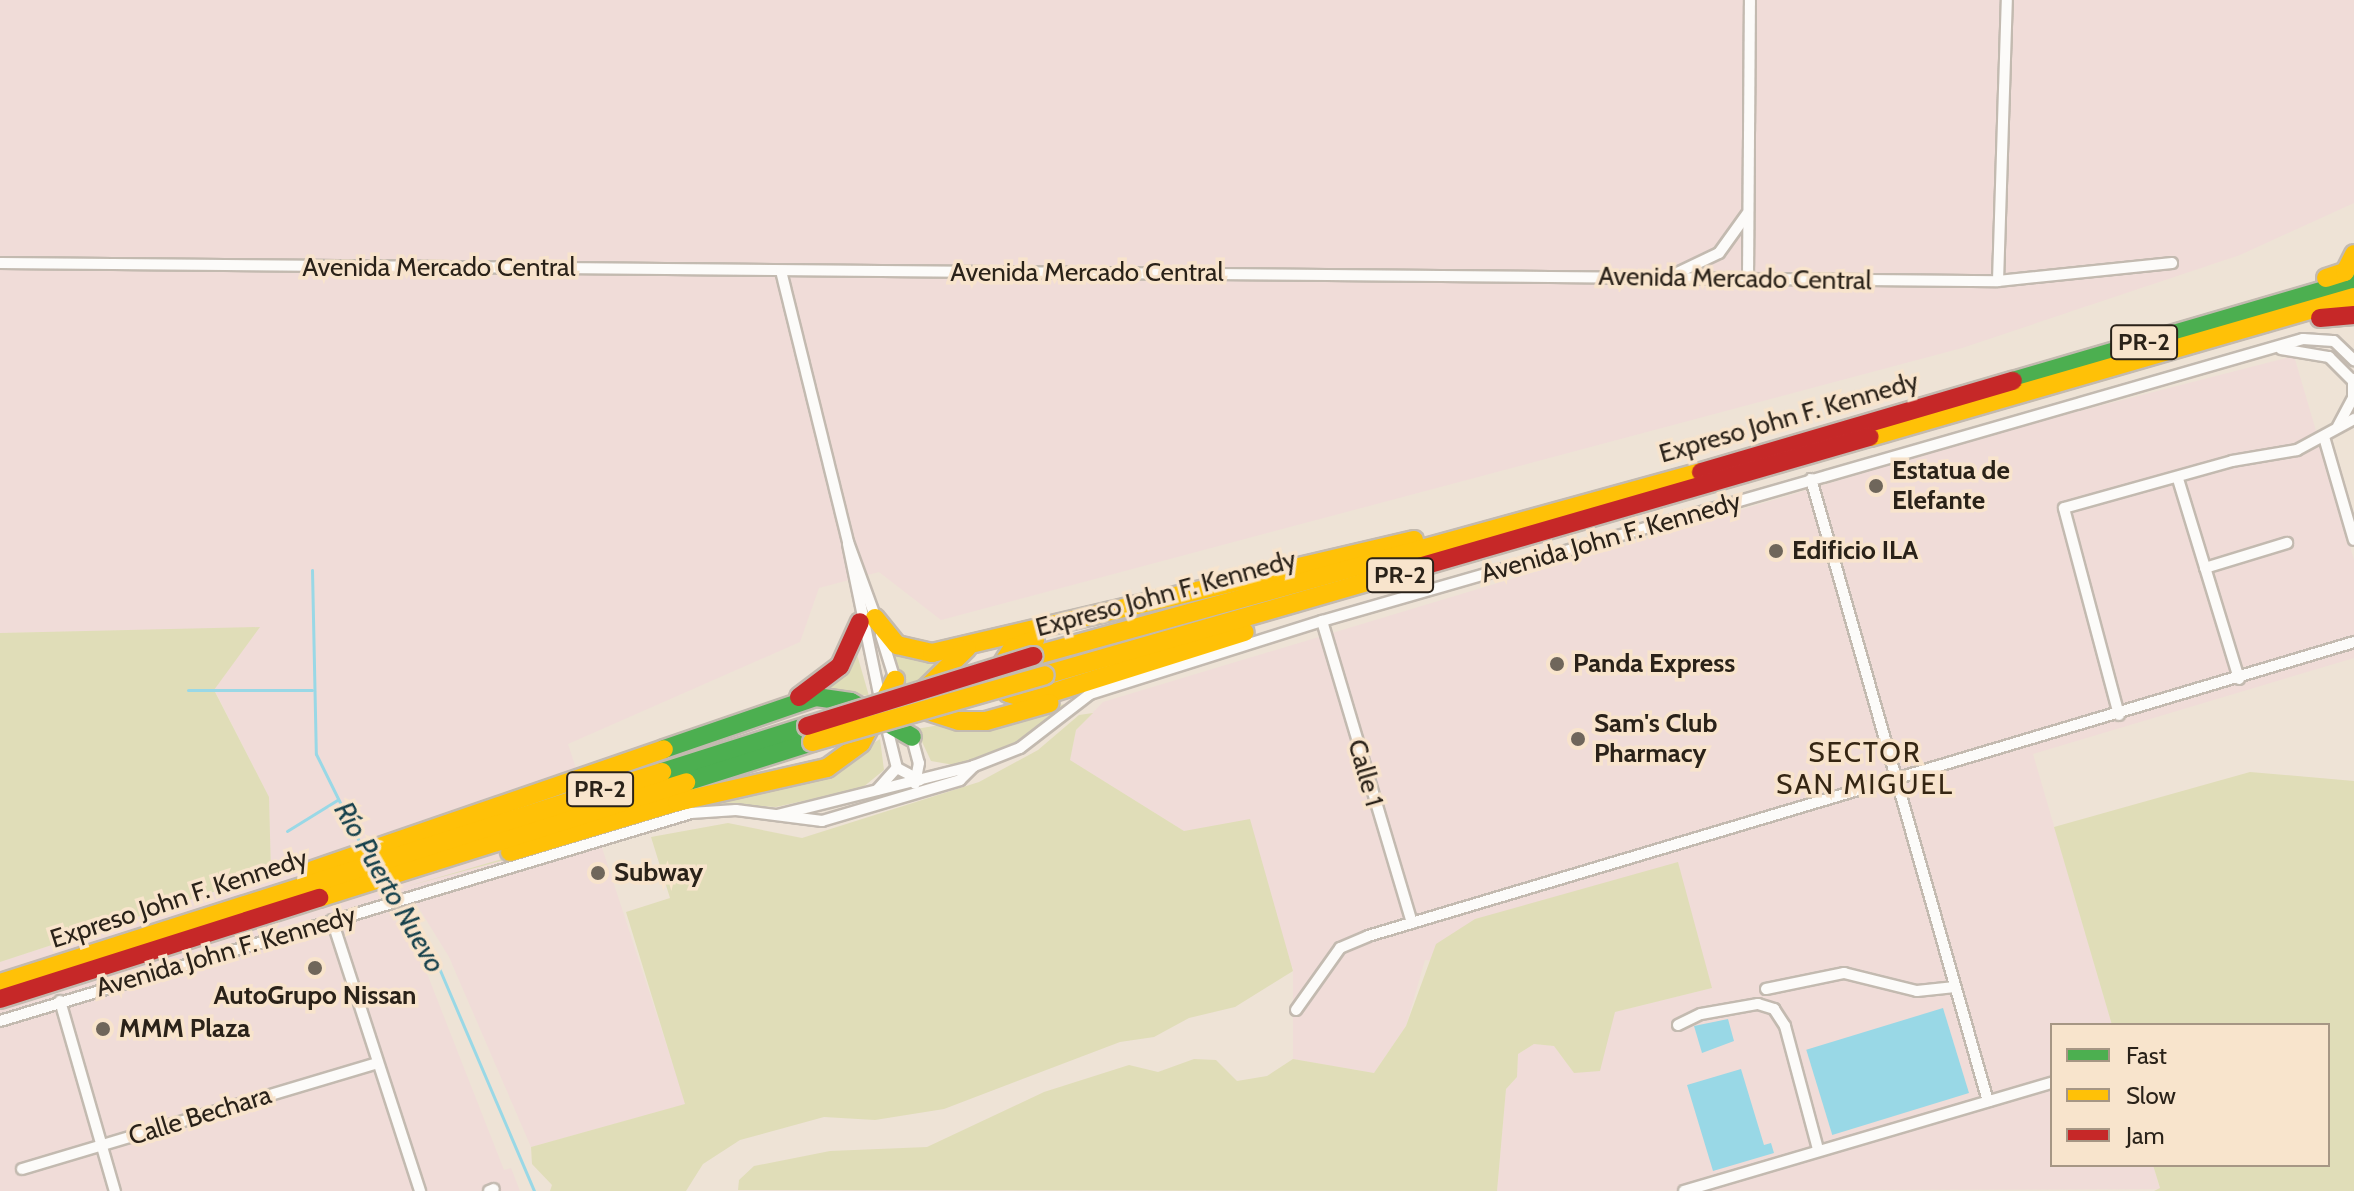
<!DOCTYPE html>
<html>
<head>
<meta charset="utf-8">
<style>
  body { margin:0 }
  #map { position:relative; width:2354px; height:1191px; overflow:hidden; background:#eee3d6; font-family:Cabin,sans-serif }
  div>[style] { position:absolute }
  .industrial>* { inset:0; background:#f0dcd8 }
  .green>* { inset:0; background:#e0ddb8 }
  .water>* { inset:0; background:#99d8e6; transform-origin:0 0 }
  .stream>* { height:3px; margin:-1.5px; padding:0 1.5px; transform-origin:1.5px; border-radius:1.5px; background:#99d8e6 }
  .roads { filter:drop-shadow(2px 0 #c3bab0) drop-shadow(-2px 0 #c3bab0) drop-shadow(0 2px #c3bab0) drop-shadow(0 -2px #c3bab0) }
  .street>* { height:10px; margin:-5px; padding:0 5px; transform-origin:5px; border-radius:5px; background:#fcfbf9 }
  .fast>* { height:18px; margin:-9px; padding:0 9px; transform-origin:9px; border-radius:9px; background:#4caf50 }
  .slow>* { height:18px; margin:-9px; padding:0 9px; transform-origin:9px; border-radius:9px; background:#ffc107 }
  .jam>* { height:18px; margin:-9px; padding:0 9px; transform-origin:9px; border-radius:9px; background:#c62828 }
  .bridges { filter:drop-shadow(2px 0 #c3bab0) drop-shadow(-2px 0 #c3bab0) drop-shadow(0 2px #c3bab0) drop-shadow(0 -2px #c3bab0) }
  .slow-bridge>* { height:18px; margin:-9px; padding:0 9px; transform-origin:9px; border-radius:9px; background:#ffc107 }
  .jam-bridge>* { height:18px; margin:-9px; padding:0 9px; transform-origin:9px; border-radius:9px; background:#c62828 }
  .dots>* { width:22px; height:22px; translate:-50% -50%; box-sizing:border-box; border:4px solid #f8e4cc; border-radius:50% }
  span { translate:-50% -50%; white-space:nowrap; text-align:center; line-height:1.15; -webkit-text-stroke:7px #f8e4cc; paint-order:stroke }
  .shield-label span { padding:2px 6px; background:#f8e4cc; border:2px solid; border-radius:6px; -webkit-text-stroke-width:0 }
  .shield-label { font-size:24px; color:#2a2219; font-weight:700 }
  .street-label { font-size:26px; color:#2a2219 }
  .poi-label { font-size:26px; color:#2a2219; font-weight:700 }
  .left { translate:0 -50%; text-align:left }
  .neighbourhood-label { font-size:28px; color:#352613; letter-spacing:2px }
  .water-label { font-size:28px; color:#16414c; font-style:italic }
  .legend { position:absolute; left:2050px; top:1023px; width:280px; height:144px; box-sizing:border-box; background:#f8e4cc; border:2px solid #a69684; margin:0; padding:10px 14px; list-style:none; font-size:24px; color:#2a2219 }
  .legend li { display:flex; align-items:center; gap:16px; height:40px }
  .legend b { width:40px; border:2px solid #a69684 }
</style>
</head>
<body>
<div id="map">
  <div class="industrial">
    <div style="clip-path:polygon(0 0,2354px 0,2354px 203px,2240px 255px,1962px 348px,941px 620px,879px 572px,819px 588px,800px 642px,568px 744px,686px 1104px,531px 1147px,449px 957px,417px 905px,391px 913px,428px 976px,504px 1170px,511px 1168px,520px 1191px,0 1191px,0 962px,271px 873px,269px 797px,214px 689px,259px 628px,0 633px)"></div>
    <div style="clip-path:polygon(2294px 356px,2354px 560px,2354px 658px,2033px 754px,2112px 1025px,2052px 1025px,2052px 1165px,2153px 1165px,2160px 1189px,1497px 1191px,1506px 1089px,1517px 1077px,1518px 1054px,1534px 1044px,1554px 1046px,1574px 1073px,1615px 1012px,1712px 988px,1425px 960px,1406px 1026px,1374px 1073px,1293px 1059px,1293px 968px,1184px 831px,1070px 760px,1076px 730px,1103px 702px,2006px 430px)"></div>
  </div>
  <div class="green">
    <div style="clip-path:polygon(260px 627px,214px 690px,269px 797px,271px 873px,0 962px,0 633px)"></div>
    <div style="clip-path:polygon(856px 651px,869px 696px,823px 689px)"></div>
    <div style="clip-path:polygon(894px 655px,922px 660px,941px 658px,919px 682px,904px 686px)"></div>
    <div style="clip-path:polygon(1066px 704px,1013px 747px,954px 765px,931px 761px,916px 729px)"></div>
    <div style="clip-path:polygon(1093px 713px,1076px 730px,1070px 760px,1184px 831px,1250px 819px,1293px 971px,1235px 1007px,1189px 1018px,1154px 1037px,1120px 1042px,944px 1109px,875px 1120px,824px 1117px,740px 1140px,703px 1164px,686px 1191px,550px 1191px,552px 1185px,532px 1164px,531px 1147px,685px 1104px,626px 912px,670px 898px,651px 837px,728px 823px,802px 838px,979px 782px,1038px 750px,1079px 715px)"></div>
    <div style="clip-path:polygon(880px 739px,884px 770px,862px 788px,776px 807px,711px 804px,405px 887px,711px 799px,810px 783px)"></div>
    <div style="clip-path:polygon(2250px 772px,2354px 781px,2354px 1191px,2154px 1191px,2160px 1188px,2153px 1165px,2328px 1165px,2328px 1025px,2112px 1025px,2054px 827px)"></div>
    <div style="clip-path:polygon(1678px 862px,1712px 988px,1615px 1012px,1600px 1071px,1574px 1073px,1554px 1046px,1534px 1044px,1518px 1054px,1517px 1077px,1506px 1089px,1497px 1191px,738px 1190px,739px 1180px,754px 1166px,830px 1151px,927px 1147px,1044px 1092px,1129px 1065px,1158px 1072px,1194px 1059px,1216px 1060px,1237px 1081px,1267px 1076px,1293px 1059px,1374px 1073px,1406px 1026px,1436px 944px,1475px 919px)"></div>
  </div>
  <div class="water">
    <div style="left:1943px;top:1008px;width:89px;height:143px;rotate:73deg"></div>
    <div style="clip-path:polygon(1728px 1019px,1734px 1041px,1702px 1053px,1694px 1026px)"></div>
    <div style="clip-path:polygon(1741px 1069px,1764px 1145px,1771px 1143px,1774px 1153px,1713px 1171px,1687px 1085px)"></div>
  </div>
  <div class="stream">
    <div style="left:312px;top:570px;width:184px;rotate:88.8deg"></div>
    <div style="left:316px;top:754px;width:104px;rotate:63.7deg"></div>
    <div style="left:188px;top:690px;width:124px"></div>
    <div style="left:287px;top:831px;width:59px;rotate:-31.8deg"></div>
    <div style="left:385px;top:884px;width:16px;rotate:55deg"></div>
    <div style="left:398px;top:904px;width:76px;rotate:57.4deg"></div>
    <div style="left:439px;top:968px;width:242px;rotate:66.9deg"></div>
  </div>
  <div class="roads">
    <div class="street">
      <div style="left:0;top:263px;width:1998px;rotate:0.52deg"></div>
      <div style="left:1998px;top:281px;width:175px;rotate:-5.9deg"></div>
      <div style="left:781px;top:271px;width:279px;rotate:76.1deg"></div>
      <div style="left:848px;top:542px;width:82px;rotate:70deg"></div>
      <div style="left:1673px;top:275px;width:51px;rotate:-25.6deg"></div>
      <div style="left:1719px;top:253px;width:48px;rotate:-54.3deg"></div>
      <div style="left:1748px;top:279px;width:279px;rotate:-89.6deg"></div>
      <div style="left:1998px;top:281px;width:281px;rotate:-88.2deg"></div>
      <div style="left:2281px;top:349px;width:49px;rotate:9.5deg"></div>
      <div style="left:2329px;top:357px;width:35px;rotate:45deg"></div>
      <div style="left:2338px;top:426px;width:32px;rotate:-62deg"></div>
      <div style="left:2353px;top:398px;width:19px;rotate:-90deg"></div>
      <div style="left:2324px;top:437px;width:107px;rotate:73.8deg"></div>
      <div style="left:1811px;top:479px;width:647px;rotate:74.12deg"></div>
      <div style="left:2178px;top:479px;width:209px;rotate:73deg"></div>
      <div style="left:848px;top:544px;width:163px;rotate:78.3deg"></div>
      <div style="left:2205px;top:568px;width:86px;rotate:-17deg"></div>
      <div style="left:1322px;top:621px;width:315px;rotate:73.4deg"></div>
      <div style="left:881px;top:635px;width:47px;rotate:72.7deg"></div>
      <div style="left:2119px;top:715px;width:214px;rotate:-104.9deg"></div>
      <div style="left:2064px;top:508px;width:174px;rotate:-15.6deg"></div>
      <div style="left:2232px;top:461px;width:66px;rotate:-9.6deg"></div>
      <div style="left:2297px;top:450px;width:65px;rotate:-28.5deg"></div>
      <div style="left:886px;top:724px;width:45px;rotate:76deg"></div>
      <div style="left:897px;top:768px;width:26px;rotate:28deg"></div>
      <div style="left:911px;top:734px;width:30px;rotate:75deg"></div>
      <div style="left:919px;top:763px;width:21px;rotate:101deg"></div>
      <div style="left:974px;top:766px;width:49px;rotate:-21.4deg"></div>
      <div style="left:1020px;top:748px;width:88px;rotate:-37.6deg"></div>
      <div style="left:1090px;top:694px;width:243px;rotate:-17.5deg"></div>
      <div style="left:1322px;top:621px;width:1021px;rotate:-16.04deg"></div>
      <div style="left:2303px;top:339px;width:31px;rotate:4deg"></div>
      <div style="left:2334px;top:341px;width:28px;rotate:44deg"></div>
      <div style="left:877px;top:790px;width:30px;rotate:-48deg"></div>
      <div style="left:332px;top:920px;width:285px;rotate:72deg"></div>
      <div style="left:1766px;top:989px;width:80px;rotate:-11.6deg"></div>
      <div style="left:1844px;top:973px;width:75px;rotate:13.9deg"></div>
      <div style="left:1917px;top:991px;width:38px;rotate:-6deg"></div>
      <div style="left:60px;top:1001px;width:198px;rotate:73.9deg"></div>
      <div style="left:1296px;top:1010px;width:76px;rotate:-54.6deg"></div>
      <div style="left:1340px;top:948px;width:30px;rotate:-23deg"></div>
      <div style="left:1368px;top:936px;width:1029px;rotate:-16.6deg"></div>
      <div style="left:0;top:1021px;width:722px;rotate:-16.75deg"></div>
      <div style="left:691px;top:813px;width:45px;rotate:-3.8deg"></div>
      <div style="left:736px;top:810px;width:87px;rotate:7.3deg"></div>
      <div style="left:822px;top:821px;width:144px;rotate:-16.5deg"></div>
      <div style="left:960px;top:780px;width:20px;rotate:-45deg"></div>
      <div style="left:974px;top:766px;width:203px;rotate:166deg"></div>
      <div style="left:1678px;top:1025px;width:25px;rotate:-26deg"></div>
      <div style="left:1701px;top:1014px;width:58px;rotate:-10deg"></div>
      <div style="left:1758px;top:1004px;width:17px;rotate:17deg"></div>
      <div style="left:1774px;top:1009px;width:20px;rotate:57deg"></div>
      <div style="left:1785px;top:1026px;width:127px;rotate:75deg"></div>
      <div style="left:22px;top:1169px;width:370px;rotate:-16.6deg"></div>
      <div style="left:489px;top:1191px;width:5px;rotate:-22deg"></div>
      <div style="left:1684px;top:1191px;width:384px;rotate:-16.4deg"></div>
    </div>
    <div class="fast">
      <div style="left:2013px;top:381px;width:355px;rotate:-16.3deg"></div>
      <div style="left:664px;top:749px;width:161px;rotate:-18.9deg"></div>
      <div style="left:816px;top:697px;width:35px;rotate:8deg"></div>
      <div style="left:851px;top:702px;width:70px;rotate:29.8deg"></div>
      <div style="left:662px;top:772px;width:152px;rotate:-17.6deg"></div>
      <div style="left:686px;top:782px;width:132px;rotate:-17.6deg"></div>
    </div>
    <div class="slow">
      <div style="left:2326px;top:278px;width:20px;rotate:-18deg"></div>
      <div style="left:2345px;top:272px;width:20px;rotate:-63deg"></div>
      <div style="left:1870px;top:437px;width:504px;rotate:-16.13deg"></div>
      <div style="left:875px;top:618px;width:35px;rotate:51deg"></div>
      <div style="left:897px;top:645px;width:36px;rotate:13deg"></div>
      <div style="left:932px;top:653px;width:495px;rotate:-13.2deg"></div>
      <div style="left:1035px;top:640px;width:23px;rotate:162deg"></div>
      <div style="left:1013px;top:647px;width:32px;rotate:122deg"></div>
      <div style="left:996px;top:674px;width:22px;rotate:58deg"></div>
      <div style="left:1008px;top:693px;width:22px;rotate:18deg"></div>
      <div style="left:1029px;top:700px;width:226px;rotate:-17.5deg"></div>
      <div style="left:1033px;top:656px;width:693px;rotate:-15.4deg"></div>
      <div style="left:1045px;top:675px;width:389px;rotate:-16.1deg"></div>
      <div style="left:916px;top:698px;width:71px;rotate:-44.4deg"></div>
      <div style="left:915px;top:707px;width:46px;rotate:17.7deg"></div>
      <div style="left:959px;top:721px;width:27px"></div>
      <div style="left:986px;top:721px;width:66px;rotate:-15.7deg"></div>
      <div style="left:510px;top:852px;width:174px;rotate:-16.7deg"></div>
      <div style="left:677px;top:802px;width:154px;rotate:-12.8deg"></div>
      <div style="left:827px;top:768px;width:42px;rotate:-36.3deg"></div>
      <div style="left:861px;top:743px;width:72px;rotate:-61.6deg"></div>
      <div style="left:313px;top:870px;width:371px;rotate:-19deg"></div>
      <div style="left:319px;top:898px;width:385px;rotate:-17.5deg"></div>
      <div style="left:0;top:983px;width:695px;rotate:-17.68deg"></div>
    </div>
    <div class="jam">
      <div style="left:2320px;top:318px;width:34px;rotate:-5deg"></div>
      <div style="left:1701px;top:472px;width:325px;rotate:-16.3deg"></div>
      <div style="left:1419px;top:567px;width:469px;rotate:-16.1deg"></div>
      <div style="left:799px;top:697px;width:51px;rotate:-37.1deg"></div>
      <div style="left:840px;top:666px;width:48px;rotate:-65.6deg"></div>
      <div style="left:0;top:999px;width:335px;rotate:-17.6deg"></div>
    </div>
  </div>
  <div class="bridges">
    <div class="slow-bridge">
      <div style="left:812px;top:742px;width:242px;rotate:-16deg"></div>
    </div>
    <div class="jam-bridge">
      <div style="left:807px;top:726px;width:237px;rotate:-17.2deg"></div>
    </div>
  </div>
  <div class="dots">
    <div style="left:1876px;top:486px;background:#6f665b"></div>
    <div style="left:1776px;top:551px;background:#6f665b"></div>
    <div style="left:1557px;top:664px;background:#6f665b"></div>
    <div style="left:1578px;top:739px;background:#6f665b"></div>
    <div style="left:598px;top:873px;background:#6f665b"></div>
    <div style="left:315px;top:968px;background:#6f665b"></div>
    <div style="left:103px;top:1029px;background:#6f665b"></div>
  </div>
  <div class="shield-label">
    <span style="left:2144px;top:342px">PR-2</span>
    <span style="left:1400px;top:575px">PR-2</span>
    <span style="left:600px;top:789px">PR-2</span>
  </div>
  <div class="street-label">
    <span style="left:439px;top:268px">Avenida Mercado Central</span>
    <span style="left:1087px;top:273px">Avenida Mercado Central</span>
    <span style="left:1735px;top:279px;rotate:1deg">Avenida Mercado Central</span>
    <span style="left:1789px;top:418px;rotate:-16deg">Expreso John F. Kennedy</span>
    <span style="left:1611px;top:538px;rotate:-16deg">Avenida John F. Kennedy</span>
    <span style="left:1166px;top:594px;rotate:-15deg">Expreso John F. Kennedy</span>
    <span style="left:1365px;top:773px;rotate:74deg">Calle 1</span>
    <span style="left:179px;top:899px;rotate:-18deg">Expreso John F. Kennedy</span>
    <span style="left:226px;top:952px;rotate:-16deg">Avenida John F. Kennedy</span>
    <span style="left:200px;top:1116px;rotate:-17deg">Calle Bechara</span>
  </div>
  <div class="poi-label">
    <span class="left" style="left:1892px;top:486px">Estatua de<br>Elefante</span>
    <span class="left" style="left:1792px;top:551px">Edificio ILA</span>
    <span class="left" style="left:1573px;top:664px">Panda Express</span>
    <span class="left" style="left:1594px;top:739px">Sam's Club<br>Pharmacy</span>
    <span class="left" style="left:614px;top:873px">Subway</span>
    <span style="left:315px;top:996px">AutoGrupo Nissan</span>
    <span class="left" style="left:119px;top:1029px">MMM Plaza</span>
  </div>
  <div class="neighbourhood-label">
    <span style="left:1865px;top:768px">SECTOR<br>SAN MIGUEL</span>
  </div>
  <div class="water-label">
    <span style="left:390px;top:887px;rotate:60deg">Río Puerto Nuevo</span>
  </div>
  <ul class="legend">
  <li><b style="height:10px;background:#4caf50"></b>Fast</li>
  <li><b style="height:10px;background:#ffc107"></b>Slow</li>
  <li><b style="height:10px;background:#c62828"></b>Jam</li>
  </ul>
</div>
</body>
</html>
